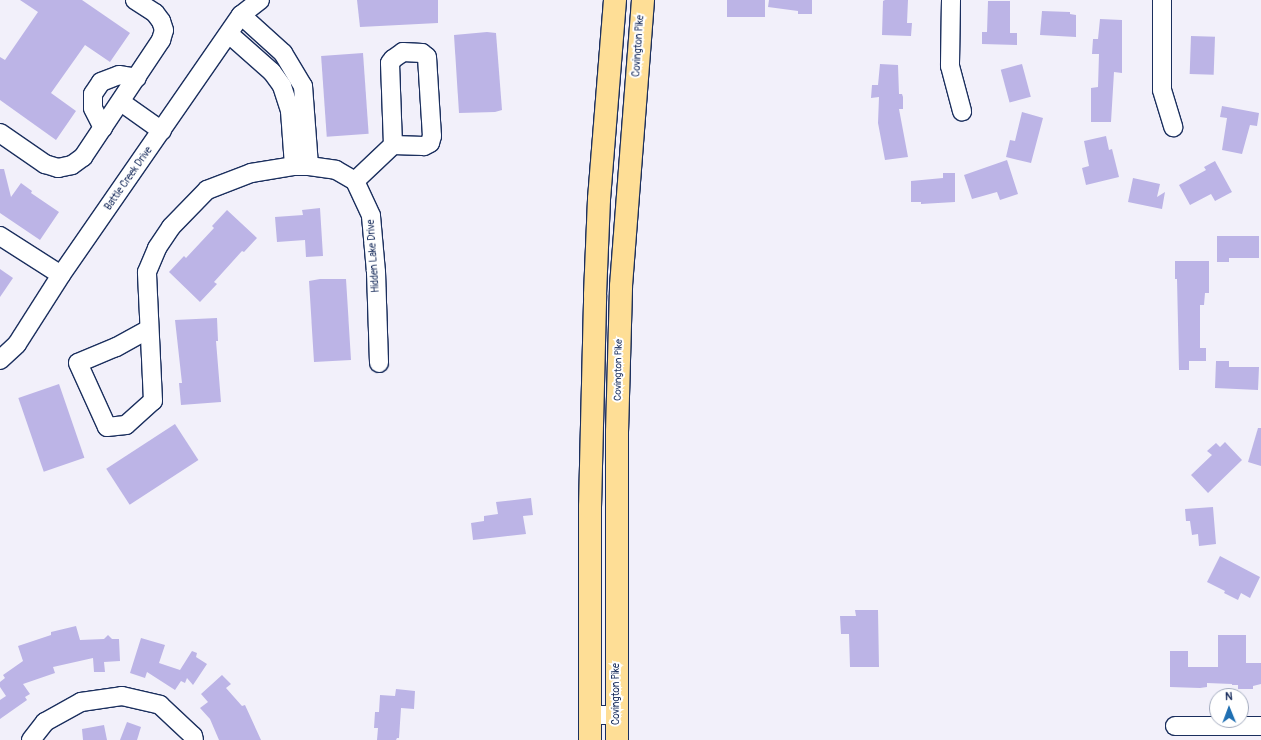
<!DOCTYPE html>
<html>
<head>
<meta charset="utf-8">
<style>
  body { margin:0 }
  #map { position:relative; width:1261px; height:740px; overflow:hidden; background:#f2f0fa; font-family:Pangolin,sans-serif }
  div>[style] { position:absolute }
  .building>* { inset:0; background:#bcb4e6; transform-origin:0 0 }
  .roads { filter:drop-shadow(1px 0 #1b2f5e) drop-shadow(-1px 0 #1b2f5e) drop-shadow(0 1px #1b2f5e) drop-shadow(0 -1px #1b2f5e) }
  .minor>* { height:18px; margin:-9px; padding:0 9px; transform-origin:9px; border-radius:9px; background:#fff }
  .major>* { height:22px; margin:-11px; padding:0 11px; transform-origin:11px; border-radius:11px; background:#fede96 }
  span { translate:-50% -50%; white-space:nowrap; text-align:center; line-height:1.15; -webkit-text-stroke:4px #fff; paint-order:stroke }
  .street-label { font-size:10px; color:#1b2f5e }
  .north { position:absolute; left:1209px; top:688px; width:40px; height:40px; box-sizing:border-box; background:#fff; border:1px solid #a4acbf; border-radius:50%; rotate:359deg; font-size:11px; font-weight:700; line-height:16px; text-align:center; color:#1b2f5e }
  .north::after { content:''; display:block; margin:auto; width:14px; height:18px; background:#1f6fb2; clip-path:polygon(50% 0,100% 100%,50% 72%,0 100%) }
</style>
</head>
<body>
<div id="map">
  <div class="building">
    <div style="clip-path:polygon(20px 0,82px 0,130px 33px,110px 62px,85px 45px,51px 93px,76px 111px,56px 140px,0 100px,0 57px,5px 60px,38px 12px)"></div>
    <div style="clip-path:polygon(357px 0,438px 0,438px 23px,360px 27px)"></div>
    <div style="left:727px;top:0;width:38px;height:17px"></div>
    <div style="clip-path:polygon(769px 0,812px 0,812px 14px,798px 14px,798px 11px,768px 7px)"></div>
    <div style="clip-path:polygon(885px 0,908px 0,907px 23px,912px 23px,911px 36px,882px 35px,883px 1px)"></div>
    <div style="clip-path:polygon(988px 1px,1010px 1px,1010px 33px,1017px 33px,1017px 45px,982px 44px,982px 32px,987px 32px)"></div>
    <div style="clip-path:polygon(1042px 11px,1070px 12px,1070px 14px,1076px 15px,1076px 37px,1040px 35px)"></div>
    <div style="clip-path:polygon(1100px 19px,1122px 20px,1122px 73px,1114px 72px,1111px 122px,1091px 122px,1091px 88px,1098px 87px,1099px 54px,1092px 54px,1093px 39px,1098px 39px)"></div>
    <div style="clip-path:polygon(487px 32px,496px 33px,502px 110px,495px 112px,459px 113px,454px 35px)"></div>
    <div style="left:1191px;top:36px;width:24px;height:38px;rotate:2deg"></div>
    <div style="left:363px;top:53px;width:81px;height:42px;rotate:86deg"></div>
    <div style="clip-path:polygon(880px 64px,898px 65px,899px 94px,902px 94px,903px 97px,903px 109px,899px 109px,908px 157px,885px 160px,878px 123px,879px 97px,871px 98px,872px 85px,878px 85px)"></div>
    <div style="left:1022px;top:64px;width:34px;height:22px;rotate:75deg"></div>
    <div style="clip-path:polygon(1222px 106px,1259px 113px,1257px 126px,1250px 125px,1242px 154px,1222px 150px,1227px 118px,1220px 117px)"></div>
    <div style="clip-path:polygon(1022px 112px,1043px 118px,1031px 163px,1006px 157px,1010px 140px,1015px 141px)"></div>
    <div style="clip-path:polygon(1106px 136px,1109px 150px,1112px 149px,1119px 177px,1086px 185px,1082px 168px,1089px 166px,1084px 141px)"></div>
    <div style="clip-path:polygon(1007px 160px,1018px 194px,1000px 200px,997px 192px,972px 199px,964px 175px)"></div>
    <div style="clip-path:polygon(1215px 161px,1232px 192px,1215px 201px,1211px 194px,1190px 205px,1179px 185px,1206px 170px,1204px 167px)"></div>
    <div style="clip-path:polygon(0 169px,4px 169px,11px 197px,21px 183px,32px 191px,31px 193px,59px 212px,40px 240px,0 213px)"></div>
    <div style="clip-path:polygon(943px 173px,955px 173px,955px 202px,921px 204px,921px 202px,911px 202px,911px 181px,943px 178px)"></div>
    <div style="clip-path:polygon(1133px 178px,1160px 184px,1157px 197px,1165px 192px,1162px 209px,1128px 202px)"></div>
    <div style="clip-path:polygon(320px 208px,323px 256px,306px 257px,305px 240px,277px 242px,275px 217px,303px 215px,302px 210px)"></div>
    <div style="clip-path:polygon(227px 210px,257px 238px,244px 252px,242px 251px,214px 282px,217px 284px,200px 302px,169px 272px,184px 256px,186px 258px,214px 228px,212px 226px)"></div>
    <div style="clip-path:polygon(1217px 236px,1259px 236px,1259px 258px,1229px 258px,1229px 262px,1217px 262px)"></div>
    <div style="clip-path:polygon(1175px 261px,1209px 261px,1209px 293px,1205px 293px,1204px 305px,1200px 305px,1200px 348px,1206px 348px,1206px 361px,1189px 361px,1189px 370px,1179px 370px,1177px 279px,1175px 279px)"></div>
    <div style="clip-path:polygon(0 269px,13px 278px,0 297px)"></div>
    <div style="clip-path:polygon(320px 279px,346px 279px,351px 360px,314px 362px,309px 281px)"></div>
    <div style="clip-path:polygon(217px 318px,218px 341px,216px 341px,221px 402px,181px 405px,179px 383px,182px 383px,175px 320px)"></div>
    <div style="clip-path:polygon(1216px 361px,1229px 361px,1229px 367px,1259px 367px,1258px 390px,1215px 388px)"></div>
    <div style="left:59px;top:384px;width:78px;height:43px;rotate:71deg"></div>
    <div style="left:175px;top:424px;width:43px;height:82px;rotate:57deg"></div>
    <div style="clip-path:polygon(1258px 428px,1261px 428px,1261px 466px,1248px 462px)"></div>
    <div style="clip-path:polygon(1225px 442px,1242px 460px,1208px 493px,1191px 475px,1212px 455px,1207px 451px,1216px 443px,1220px 447px)"></div>
    <div style="clip-path:polygon(531px 498px,533px 515px,523px 516px,526px 534px,473px 540px,471px 523px,484px 521px,484px 516px,498px 514px,496px 502px)"></div>
    <div style="clip-path:polygon(1213px 507px,1216px 544px,1199px 546px,1198px 534px,1192px 535px,1190px 521px,1186px 521px,1185px 509px)"></div>
    <div style="clip-path:polygon(1220px 556px,1260px 577px,1250px 598px,1241px 593px,1238px 600px,1224px 593px,1225px 591px,1207px 582px)"></div>
    <div style="clip-path:polygon(855px 610px,878px 610px,879px 667px,850px 667px,849px 634px,841px 634px,840px 616px,856px 616px)"></div>
    <div style="clip-path:polygon(76px 626px,80px 640px,104px 639px,108px 635px,112px 639px,119px 639px,120px 661px,104px 662px,105px 672px,94px 672px,93px 658px,53px 667px,55px 673px,23px 684px,30px 694px,25px 697px,27px 700px,0 719px,0 700px,6px 696px,0 687px,0 682px,5px 678px,3px 675px,23px 661px,18px 646px,51px 635px,51px 632px)"></div>
    <div style="clip-path:polygon(1218px 635px,1246px 635px,1246px 663px,1261px 663px,1261px 684px,1253px 686px,1253px 689px,1238px 689px,1238px 685px,1232px 685px,1232px 684px,1207px 683px,1207px 687px,1200px 688px,1170px 687px,1170px 651px,1188px 651px,1188px 667px,1218px 667px)"></div>
    <div style="clip-path:polygon(141px 638px,165px 645px,159px 663px,180px 670px,192px 651px,197px 653px,196px 657px,207px 664px,193px 685px,187px 678px,185px 683px,181px 681px,175px 690px,147px 672px,145px 678px,130px 673px)"></div>
    <div style="clip-path:polygon(222px 675px,231px 684px,226px 688px,242px 706px,245px 705px,261px 740px,219px 740px,210px 719px,200px 708px,208px 702px,201px 694px)"></div>
    <div style="clip-path:polygon(396px 689px,415px 691px,414px 709px,401px 708px,399px 738px,397px 738px,396px 740px,377px 740px,378px 728px,374px 728px,375px 712px,379px 712px,380px 695px,395px 696px)"></div>
    <div style="clip-path:polygon(127px 722px,141px 727px,137px 740px,120px 740px)"></div>
    <div style="clip-path:polygon(104px 725px,107px 740px,83px 740px,82px 729px)"></div>
  </div>
  <div class="roads">
    <div class="minor">
      <div style="left:951px;top:0;width:66px;rotate:90.9deg"></div>
      <div style="left:950px;top:66px;width:47px;rotate:75.1deg"></div>
      <div style="left:1162px;top:0;width:90px;rotate:90deg"></div>
      <div style="left:1162px;top:90px;width:39px;rotate:73deg"></div>
      <div style="left:241px;top:15px;width:57px;rotate:42.1deg"></div>
      <div style="left:283px;top:53px;width:39px;rotate:59deg"></div>
      <div style="left:303px;top:86px;width:80px;rotate:85.7deg"></div>
      <div style="left:229px;top:34px;width:57px;rotate:41.5deg"></div>
      <div style="left:272px;top:72px;width:17px;rotate:54deg"></div>
      <div style="left:282px;top:86px;width:26px;rotate:72deg"></div>
      <div style="left:290px;top:111px;width:55px;rotate:85.8deg"></div>
      <div style="left:121px;top:102px;width:50px;rotate:35.3deg"></div>
      <div style="left:103px;top:128px;width:22px;rotate:-117deg"></div>
      <div style="left:93px;top:108px;width:14px;rotate:-90deg"></div>
      <div style="left:93px;top:94px;width:14px;rotate:-56deg"></div>
      <div style="left:101px;top:82px;width:19px;rotate:-21deg"></div>
      <div style="left:119px;top:75px;width:18px;rotate:9deg"></div>
      <div style="left:0;top:133px;width:55px;rotate:34.6deg"></div>
      <div style="left:45px;top:164px;width:14px;rotate:17deg"></div>
      <div style="left:58px;top:168px;width:14px;rotate:-12deg"></div>
      <div style="left:72px;top:165px;width:14px;rotate:-36deg"></div>
      <div style="left:83px;top:157px;width:141px;rotate:-56.3deg"></div>
      <div style="left:161px;top:40px;width:10px;rotate:-73deg"></div>
      <div style="left:164px;top:30px;width:9px;rotate:-108deg"></div>
      <div style="left:161px;top:21px;width:10px;rotate:-127deg"></div>
      <div style="left:155px;top:13px;width:24px;rotate:-147deg"></div>
      <div style="left:355px;top:181px;width:52px;rotate:-43.5deg"></div>
      <div style="left:393px;top:145px;width:82px;rotate:-92.1deg"></div>
      <div style="left:390px;top:63px;width:5px;rotate:-53deg"></div>
      <div style="left:393px;top:59px;width:12px;rotate:-35deg"></div>
      <div style="left:403px;top:52px;width:19px;rotate:3deg"></div>
      <div style="left:422px;top:53px;width:6px;rotate:39deg"></div>
      <div style="left:427px;top:57px;width:79px;rotate:86.4deg"></div>
      <div style="left:432px;top:136px;width:7px;rotate:106deg"></div>
      <div style="left:430px;top:143px;width:7px;rotate:153deg"></div>
      <div style="left:424px;top:146px;width:31px;rotate:-178deg"></div>
      <div style="left:0;top:236px;width:72px;rotate:32.6deg"></div>
      <div style="left:149px;top:329px;width:38px;rotate:151deg"></div>
      <div style="left:116px;top:347px;width:41px;rotate:157.2deg"></div>
      <div style="left:78px;top:363px;width:70px;rotate:65.6deg"></div>
      <div style="left:107px;top:427px;width:19px;rotate:-6deg"></div>
      <div style="left:126px;top:425px;width:36px;rotate:-42deg"></div>
      <div style="left:153px;top:401px;width:129px;rotate:-92.7deg"></div>
      <div style="left:147px;top:272px;width:26px;rotate:-67deg"></div>
      <div style="left:157px;top:248px;width:25px;rotate:-56deg"></div>
      <div style="left:171px;top:227px;width:52px;rotate:-45.8deg"></div>
      <div style="left:207px;top:190px;width:47px;rotate:-21.1deg"></div>
      <div style="left:251px;top:173px;width:44px;rotate:-9.2deg"></div>
      <div style="left:294px;top:166px;width:15px"></div>
      <div style="left:309px;top:166px;width:27px;rotate:8deg"></div>
      <div style="left:336px;top:170px;width:22px;rotate:30deg"></div>
      <div style="left:355px;top:181px;width:38px;rotate:65deg"></div>
      <div style="left:371px;top:216px;width:56px;rotate:84.9deg"></div>
      <div style="left:376px;top:272px;width:91px;rotate:88.1deg"></div>
      <div style="left:0;top:360px;width:23px;rotate:-43deg"></div>
      <div style="left:17px;top:344px;width:82px;rotate:-57.5deg"></div>
      <div style="left:61px;top:275px;width:316px;rotate:-55.3deg"></div>
      <div style="left:241px;top:15px;width:24px;rotate:-38deg"></div>
      <div style="left:590px;top:715px;width:27px"></div>
      <div style="left:1175px;top:726px;width:86px"></div>
      <div style="left:31px;top:740px;width:23px;rotate:-52deg"></div>
      <div style="left:45px;top:722px;width:41px;rotate:-29.1deg"></div>
      <div style="left:81px;top:702px;width:41px;rotate:-8.3deg"></div>
      <div style="left:122px;top:696px;width:39px;rotate:13deg"></div>
      <div style="left:160px;top:705px;width:45px;rotate:43.2deg"></div>
      <div style="left:193px;top:736px;width:4px;rotate:76deg"></div>
    </div>
    <div class="major">
      <div style="left:590px;top:740px;width:233px;rotate:-90deg"></div>
      <div style="left:590px;top:507px;width:212px;rotate:-88.6deg"></div>
      <div style="left:595px;top:295px;width:96px;rotate:-87.6deg"></div>
      <div style="left:599px;top:199px;width:200px;rotate:-85.4deg"></div>
      <div style="left:617px;top:740px;width:308px;rotate:-90deg"></div>
      <div style="left:617px;top:432px;width:146px;rotate:-88.4deg"></div>
      <div style="left:621px;top:286px;width:287px;rotate:-85.6deg"></div>
    </div>
  </div>
  <div class="street-label">
    <span style="left:639px;top:46px;rotate:-86deg">Covington Pike</span>
    <span style="left:129px;top:179px;rotate:-55deg">Battle Creek Drive</span>
    <span style="left:374px;top:256px;rotate:-94deg">Hidden Lake Drive</span>
    <span style="left:619px;top:370px;rotate:-89deg">Covington Pike</span>
    <span style="left:617px;top:694px;rotate:-90deg">Covington Pike</span>
  </div>
  <div class="north">N</div>
</div>
</body>
</html>
